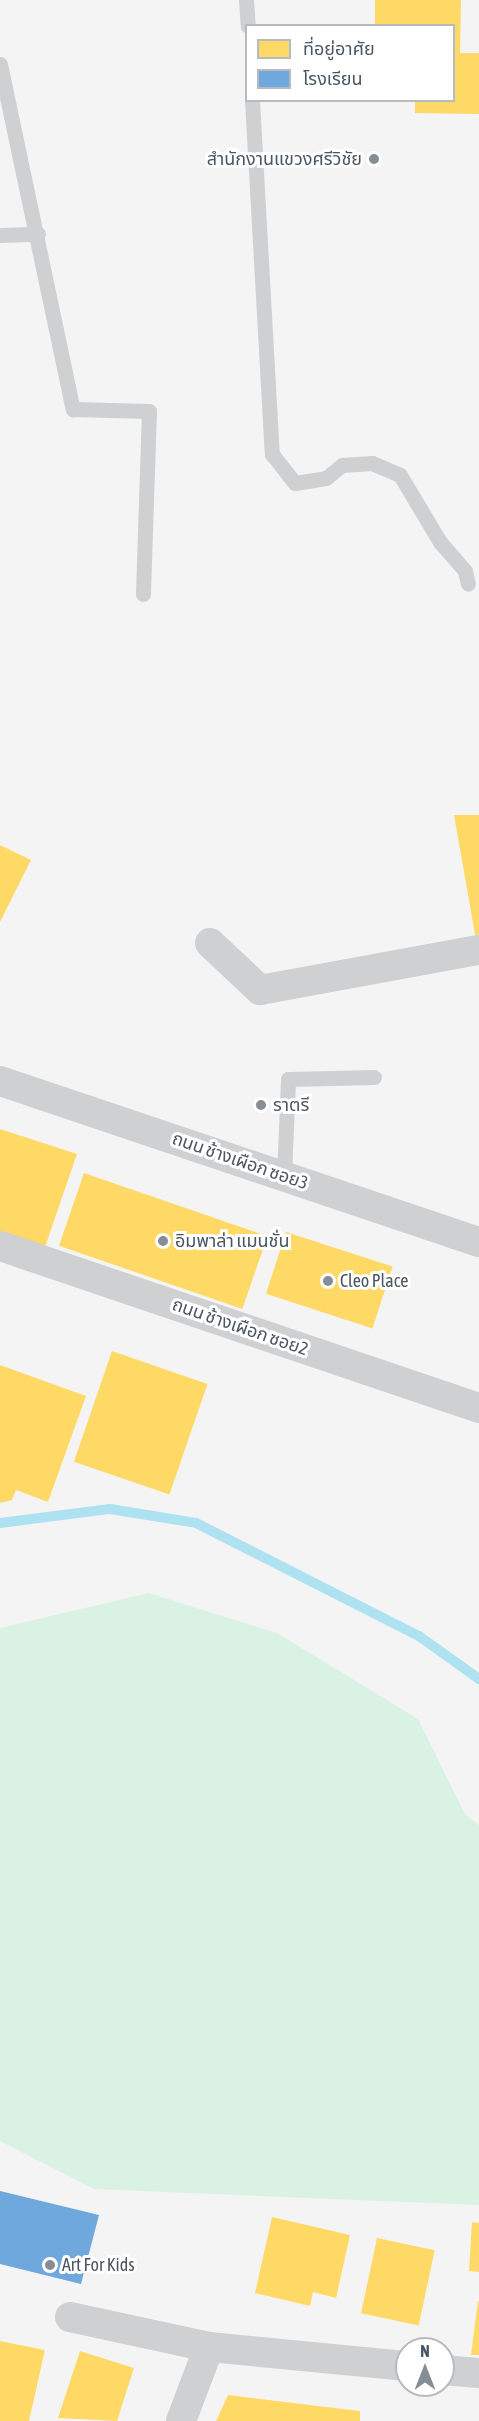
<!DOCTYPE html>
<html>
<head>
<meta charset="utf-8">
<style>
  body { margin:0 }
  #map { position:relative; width:479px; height:2421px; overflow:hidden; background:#f4f4f4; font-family:"Asap Condensed","Noto Sans Thai",sans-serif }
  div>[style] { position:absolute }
  .green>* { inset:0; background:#d9f2e3 }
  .homes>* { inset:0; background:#ffd966; transform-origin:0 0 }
  .schools>* { inset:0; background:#6fa8dc }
  .stream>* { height:10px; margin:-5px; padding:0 5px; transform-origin:5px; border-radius:5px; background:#aee2f0 }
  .lane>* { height:15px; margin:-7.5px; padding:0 7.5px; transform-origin:7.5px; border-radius:7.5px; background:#ced0d2 }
  .street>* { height:30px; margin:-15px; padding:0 15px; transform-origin:15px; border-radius:15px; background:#ced0d2 }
  .dots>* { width:16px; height:16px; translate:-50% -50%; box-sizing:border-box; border:3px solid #fff; border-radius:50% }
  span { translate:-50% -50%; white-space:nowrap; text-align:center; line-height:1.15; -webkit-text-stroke:6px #fff; paint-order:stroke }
  .poi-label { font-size:18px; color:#4a5661 }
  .right { translate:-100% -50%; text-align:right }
  .left { translate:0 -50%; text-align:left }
  .street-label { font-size:18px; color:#4a5661 }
  .legend { position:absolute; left:245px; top:24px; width:210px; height:78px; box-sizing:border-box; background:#fff; border:2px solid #b7bbc0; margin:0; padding:8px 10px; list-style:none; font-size:18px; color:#4a5661 }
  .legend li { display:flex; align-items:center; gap:12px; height:30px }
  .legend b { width:30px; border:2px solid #b7bbc0 }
  .north { position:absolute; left:395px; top:2337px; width:60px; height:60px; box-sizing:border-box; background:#fff; border:2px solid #b7bbc0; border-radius:50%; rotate:0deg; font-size:16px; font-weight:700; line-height:24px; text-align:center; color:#4a5661 }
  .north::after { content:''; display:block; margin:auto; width:21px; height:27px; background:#868d94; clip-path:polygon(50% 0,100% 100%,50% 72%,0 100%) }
</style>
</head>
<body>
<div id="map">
  <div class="green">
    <div style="clip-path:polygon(149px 1593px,277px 1633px,418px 1719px,465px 1814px,479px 1825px,479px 2205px,94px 2189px,0 2141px,0 1628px)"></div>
  </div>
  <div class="homes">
    <div style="clip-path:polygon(375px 0,461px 0,460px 53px,479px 53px,479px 114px,415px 113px,415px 100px,454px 100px,454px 26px,375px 26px)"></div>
    <div style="clip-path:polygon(454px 815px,479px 815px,479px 940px,476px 940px)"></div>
    <div style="clip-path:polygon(0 845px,31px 860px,0 922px)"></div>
    <div style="clip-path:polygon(0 1129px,77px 1154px,45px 1247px,0 1232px)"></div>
    <div style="left:84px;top:1173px;width:194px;height:77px;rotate:19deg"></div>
    <div style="left:286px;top:1232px;width:112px;height:65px;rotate:18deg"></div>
    <div style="left:112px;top:1351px;width:101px;height:117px;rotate:19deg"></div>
    <div style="clip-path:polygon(0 1365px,86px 1396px,48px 1502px,16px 1490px,12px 1500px,0 1503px)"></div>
    <div style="clip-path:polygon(272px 2217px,350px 2235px,336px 2298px,313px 2292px,310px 2306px,255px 2293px)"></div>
    <div style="clip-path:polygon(472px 2222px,479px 2223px,479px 2272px,469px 2271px)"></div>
    <div style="left:377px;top:2238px;width:59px;height:77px;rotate:12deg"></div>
    <div style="clip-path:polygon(478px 2301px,479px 2301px,479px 2355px,471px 2355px)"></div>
    <div style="clip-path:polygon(0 2341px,45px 2350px,29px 2421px,0 2421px)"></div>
    <div style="clip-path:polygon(80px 2351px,134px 2368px,117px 2421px,58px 2418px)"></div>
    <div style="clip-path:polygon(228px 2395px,360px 2411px,360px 2421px,216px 2421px)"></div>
  </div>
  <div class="schools">
    <div style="clip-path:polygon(0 2191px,99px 2215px,81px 2284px,0 2264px)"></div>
  </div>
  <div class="stream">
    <div style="left:0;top:1523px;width:111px;rotate:-7.3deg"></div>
    <div style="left:110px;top:1509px;width:87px;rotate:9.2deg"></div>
    <div style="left:196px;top:1523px;width:250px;rotate:26.9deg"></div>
    <div style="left:419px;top:1636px;width:74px;rotate:35.6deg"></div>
  </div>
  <div class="lane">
    <div style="left:246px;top:0;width:26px;rotate:86deg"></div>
    <div style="left:0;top:64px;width:353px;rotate:78.1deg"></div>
    <div style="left:73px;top:409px;width:76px;rotate:1.5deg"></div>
    <div style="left:149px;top:411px;width:183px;rotate:91.9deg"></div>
    <div style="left:252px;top:100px;width:355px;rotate:86.8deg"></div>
    <div style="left:272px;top:454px;width:37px;rotate:52deg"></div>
    <div style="left:295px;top:483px;width:31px;rotate:-9deg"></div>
    <div style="left:326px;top:478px;width:21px;rotate:-39deg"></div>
    <div style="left:342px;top:465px;width:30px;rotate:-4deg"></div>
    <div style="left:372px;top:463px;width:30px;rotate:23deg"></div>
    <div style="left:400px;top:475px;width:78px;rotate:59.2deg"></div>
    <div style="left:440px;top:542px;width:38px;rotate:49deg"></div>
    <div style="left:465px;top:571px;width:13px;rotate:77deg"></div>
    <div style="left:0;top:235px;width:38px;rotate:-2deg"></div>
    <div style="left:284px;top:1176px;width:97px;rotate:-87.6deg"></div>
    <div style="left:288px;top:1079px;width:86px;rotate:-1.3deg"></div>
  </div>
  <div class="street">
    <div style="left:210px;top:943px;width:69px;rotate:43.2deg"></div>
    <div style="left:260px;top:990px;width:223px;rotate:-10.4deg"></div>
    <div style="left:0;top:1081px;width:505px;rotate:18.58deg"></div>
    <div style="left:0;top:1246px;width:506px;rotate:18.69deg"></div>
    <div style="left:70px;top:2317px;width:142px;rotate:12.2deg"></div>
    <div style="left:209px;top:2347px;width:199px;rotate:5.5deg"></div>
    <div style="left:443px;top:2370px;width:36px;rotate:5deg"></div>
    <div style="left:181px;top:2421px;width:79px;rotate:-69.3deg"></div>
  </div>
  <div class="dots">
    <div style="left:374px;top:159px;background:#868d94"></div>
    <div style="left:261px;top:1105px;background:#868d94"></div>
    <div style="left:163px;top:1241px;background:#868d94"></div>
    <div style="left:328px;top:1281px;background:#868d94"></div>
    <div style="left:50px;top:2265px;background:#868d94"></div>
  </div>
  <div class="poi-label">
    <span class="right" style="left:362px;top:159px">สำนักงานแขวงศรีวิชัย</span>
    <span class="left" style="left:273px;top:1105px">ราตรี</span>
    <span class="left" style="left:175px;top:1241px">อิมพาล่า แมนชั่น</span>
    <span class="left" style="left:340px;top:1281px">Cleo Place</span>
    <span class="left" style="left:62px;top:2265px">Art For Kids</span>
  </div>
  <div class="street-label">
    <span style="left:240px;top:1161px;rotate:19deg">ถนน ช้างเผือก ซอย3</span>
    <span style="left:240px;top:1327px;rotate:19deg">ถนน ช้างเผือก ซอย2</span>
  </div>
  <ul class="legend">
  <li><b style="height:16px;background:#ffd966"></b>ที่อยู่อาศัย</li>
  <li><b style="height:16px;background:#6fa8dc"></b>โรงเรียน</li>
  </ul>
  <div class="north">N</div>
</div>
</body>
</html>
